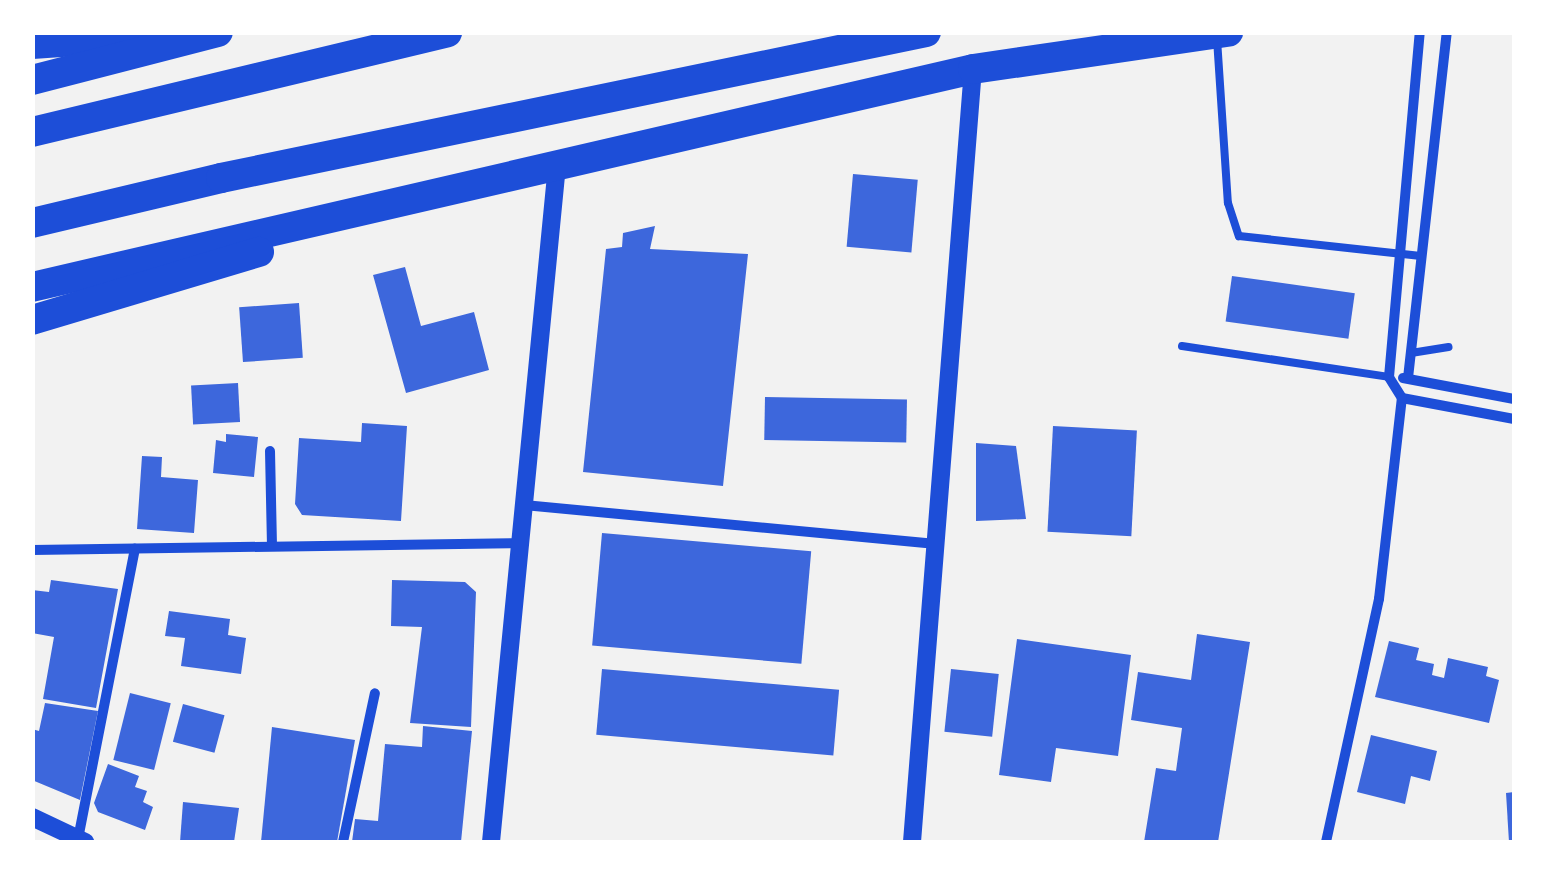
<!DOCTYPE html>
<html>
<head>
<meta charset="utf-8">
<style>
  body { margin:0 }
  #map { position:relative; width:1547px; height:875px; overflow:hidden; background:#f2f2f2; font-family:Merriweather,serif }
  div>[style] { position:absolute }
  .building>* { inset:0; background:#3d67dc; transform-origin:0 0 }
  .service>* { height:8px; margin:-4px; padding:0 4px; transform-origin:4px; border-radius:4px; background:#1d4ed8 }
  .minor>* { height:10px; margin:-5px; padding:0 5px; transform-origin:5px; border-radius:5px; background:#1d4ed8 }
  .tertiary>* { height:18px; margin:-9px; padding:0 9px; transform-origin:9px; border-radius:9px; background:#1d4ed8 }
  .motorway>* { height:30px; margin:-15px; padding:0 15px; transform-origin:15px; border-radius:15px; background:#1d4ed8 }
  span { translate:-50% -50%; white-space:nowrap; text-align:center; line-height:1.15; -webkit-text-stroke:8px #fff; paint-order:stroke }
  .frame { position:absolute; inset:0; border:35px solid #fff; pointer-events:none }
</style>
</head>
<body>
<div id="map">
  <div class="building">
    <div style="left:853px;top:174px;width:65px;height:73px;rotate:5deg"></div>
    <div style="clip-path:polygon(655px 226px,650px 249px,748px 254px,723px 486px,583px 472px,606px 249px,622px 247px,623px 233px)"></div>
    <div style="clip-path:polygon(405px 267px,421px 326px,474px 312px,489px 370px,406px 393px,373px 275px)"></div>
    <div style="left:1232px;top:276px;width:124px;height:46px;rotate:8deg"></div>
    <div style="left:299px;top:303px;width:55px;height:60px;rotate:86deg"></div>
    <div style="left:238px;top:383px;width:39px;height:47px;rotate:87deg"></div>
    <div style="left:765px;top:397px;width:142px;height:43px;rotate:1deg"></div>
    <div style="clip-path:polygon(362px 423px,407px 426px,401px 521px,302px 515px,295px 504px,299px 438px,361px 442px)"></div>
    <div style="left:1053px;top:426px;width:84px;height:106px;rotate:3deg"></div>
    <div style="clip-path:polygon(226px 434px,258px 437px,254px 477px,213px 473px,216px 440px,226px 442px)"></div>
    <div style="clip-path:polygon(976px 443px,1016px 446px,1026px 519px,976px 521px)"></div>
    <div style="clip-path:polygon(142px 456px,162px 457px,161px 477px,198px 480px,194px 533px,137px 529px)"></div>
    <div style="left:602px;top:533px;width:210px;height:113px;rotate:5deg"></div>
    <div style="clip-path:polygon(51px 580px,118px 589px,96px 708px,43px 699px,54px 637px,32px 633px,32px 590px,49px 592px)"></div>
    <div style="clip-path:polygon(392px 580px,465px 582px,476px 592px,471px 727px,410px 723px,422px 627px,391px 626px)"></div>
    <div style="clip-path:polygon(169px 611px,230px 619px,228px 635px,246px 638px,241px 674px,181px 666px,185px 638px,165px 636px)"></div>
    <div style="clip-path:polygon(1197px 634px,1250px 642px,1218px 842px,1144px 842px,1156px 768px,1176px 771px,1182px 728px,1131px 720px,1138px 672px,1191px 680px)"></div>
    <div style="clip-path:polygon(1017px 639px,1131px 655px,1118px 756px,1056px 748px,1051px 782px,999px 775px)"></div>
    <div style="clip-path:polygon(1389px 641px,1419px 648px,1416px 660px,1434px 664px,1432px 675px,1444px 678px,1448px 658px,1488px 667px,1486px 676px,1499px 680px,1489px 723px,1375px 697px)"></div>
    <div style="left:602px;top:669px;width:238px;height:66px;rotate:5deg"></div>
    <div style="left:951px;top:669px;width:48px;height:63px;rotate:6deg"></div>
    <div style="left:130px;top:693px;width:42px;height:69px;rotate:14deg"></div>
    <div style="clip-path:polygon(45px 703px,98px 711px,80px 800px,32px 780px,32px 729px,39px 731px)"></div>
    <div style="left:183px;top:704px;width:43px;height:39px;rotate:15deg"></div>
    <div style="clip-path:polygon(423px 726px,472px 731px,461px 842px,352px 842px,355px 819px,378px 821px,385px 744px,422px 747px)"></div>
    <div style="clip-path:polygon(272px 727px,355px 740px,337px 842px,261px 842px)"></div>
    <div style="clip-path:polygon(1371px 735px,1437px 751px,1430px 781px,1411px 776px,1405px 804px,1357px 792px)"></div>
    <div style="clip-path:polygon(108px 764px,139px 776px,135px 787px,147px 791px,143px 802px,153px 807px,145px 830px,98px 812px,94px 803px)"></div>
    <div style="clip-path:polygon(1514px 792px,1514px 842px,1509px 842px,1506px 793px)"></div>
    <div style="clip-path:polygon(183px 802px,239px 808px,234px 842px,180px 842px)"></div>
  </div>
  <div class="service">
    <div style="left:1217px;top:39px;width:164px;rotate:86.2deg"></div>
    <div style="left:1228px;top:203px;width:35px;rotate:72deg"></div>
    <div style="left:1239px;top:236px;width:183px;rotate:6.3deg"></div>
    <div style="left:1182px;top:346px;width:209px;rotate:8.5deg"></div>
    <div style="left:1411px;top:353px;width:38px;rotate:-9deg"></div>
  </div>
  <div class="minor">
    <div style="left:1403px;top:378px;width:113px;rotate:10.7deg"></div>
    <div style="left:1408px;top:378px;width:348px;rotate:-83.6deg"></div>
    <div style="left:1402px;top:398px;width:114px;rotate:10.6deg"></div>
    <div style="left:270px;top:451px;width:95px;rotate:88.8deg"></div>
    <div style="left:524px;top:505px;width:414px;rotate:5.4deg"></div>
    <div style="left:32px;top:550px;width:488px;rotate:-0.8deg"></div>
    <div style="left:78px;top:839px;width:296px;rotate:-78.9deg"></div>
    <div style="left:343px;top:842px;width:152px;rotate:-77.9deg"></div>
    <div style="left:1326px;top:842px;width:249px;rotate:-77.7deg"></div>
    <div style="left:1379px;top:599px;width:202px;rotate:-83.5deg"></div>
    <div style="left:1402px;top:398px;width:25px;rotate:-122deg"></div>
    <div style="left:1389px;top:377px;width:346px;rotate:-84.9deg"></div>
  </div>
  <div class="tertiary">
    <div style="left:32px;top:817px;width:59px;rotate:25.3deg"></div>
    <div style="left:491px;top:842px;width:680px;rotate:-84.43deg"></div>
    <div style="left:912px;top:842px;width:775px;rotate:-85.49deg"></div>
  </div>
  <div class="motorway">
    <div style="left:32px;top:44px;width:117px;rotate:-3.9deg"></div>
    <div style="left:32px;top:80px;width:192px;rotate:-14.5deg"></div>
    <div style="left:32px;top:132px;width:427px;rotate:-13.5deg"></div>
    <div style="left:32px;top:223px;width:194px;rotate:-13.4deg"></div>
    <div style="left:221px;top:178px;width:720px;rotate:-11.7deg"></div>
    <div style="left:32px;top:287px;width:966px;rotate:-13.04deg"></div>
    <div style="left:973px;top:69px;width:258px;rotate:-8.3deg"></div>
    <div style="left:32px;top:320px;width:237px;rotate:-16.7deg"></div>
  </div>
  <div class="frame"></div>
</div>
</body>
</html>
